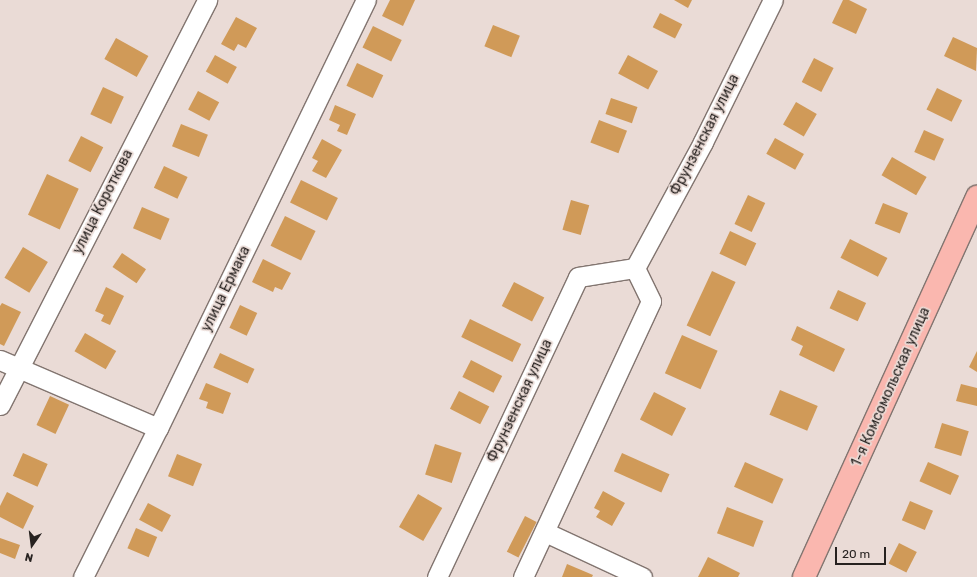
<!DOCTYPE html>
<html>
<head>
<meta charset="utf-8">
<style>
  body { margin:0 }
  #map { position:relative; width:977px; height:577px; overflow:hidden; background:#eadbd6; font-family:Rubik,sans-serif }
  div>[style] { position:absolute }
  .building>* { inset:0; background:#d09a58; transform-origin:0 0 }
  .roads { filter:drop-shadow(1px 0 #827570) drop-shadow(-1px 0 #827570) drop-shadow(0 1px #827570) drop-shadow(0 -1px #827570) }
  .minor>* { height:19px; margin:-9.5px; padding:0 9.5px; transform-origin:9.5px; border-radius:9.5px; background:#fff }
  .major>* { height:22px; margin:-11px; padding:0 11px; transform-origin:11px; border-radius:11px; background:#fab7af }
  span { translate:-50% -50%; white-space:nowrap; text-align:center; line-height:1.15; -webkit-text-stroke:3.5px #eadbd6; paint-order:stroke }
  .street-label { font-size:14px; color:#272220 }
  .north { position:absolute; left:12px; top:525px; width:40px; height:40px; -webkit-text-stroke:3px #eadbd6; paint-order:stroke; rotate:194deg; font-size:11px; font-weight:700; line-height:16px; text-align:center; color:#272220 }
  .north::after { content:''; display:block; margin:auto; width:14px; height:18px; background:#272220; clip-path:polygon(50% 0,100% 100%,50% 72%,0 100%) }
  .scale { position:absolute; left:835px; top:547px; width:51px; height:18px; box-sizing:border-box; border:2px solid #272220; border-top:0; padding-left:5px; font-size:12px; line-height:14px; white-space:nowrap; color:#272220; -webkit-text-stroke:3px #eadbd6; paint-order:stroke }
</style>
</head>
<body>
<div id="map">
  <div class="building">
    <div style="clip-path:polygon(390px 0,415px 0,403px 26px,382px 16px)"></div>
    <div style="clip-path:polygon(674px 0,692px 0,688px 8px)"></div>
    <div style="clip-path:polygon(843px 0,849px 0,867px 9px,856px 34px,832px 23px)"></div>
    <div style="left:660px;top:13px;width:25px;height:16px;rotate:27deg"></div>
    <div style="clip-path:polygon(236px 17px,257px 28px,246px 48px,238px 44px,234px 51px,221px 44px)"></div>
    <div style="left:493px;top:25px;width:29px;height:23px;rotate:22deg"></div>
    <div style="left:373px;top:26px;width:32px;height:24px;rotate:26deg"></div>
    <div style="clip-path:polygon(953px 37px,977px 48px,976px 71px,944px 56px)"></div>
    <div style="left:116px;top:38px;width:37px;height:24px;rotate:29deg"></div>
    <div style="left:215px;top:55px;width:25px;height:19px;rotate:29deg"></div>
    <div style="left:628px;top:55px;width:34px;height:21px;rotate:28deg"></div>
    <div style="left:814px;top:58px;width:22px;height:27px;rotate:27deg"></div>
    <div style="left:357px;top:63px;width:29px;height:25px;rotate:25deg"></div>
    <div style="left:103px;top:87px;width:23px;height:30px;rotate:25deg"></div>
    <div style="left:937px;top:88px;width:28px;height:24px;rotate:26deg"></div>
    <div style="left:198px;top:91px;width:24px;height:21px;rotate:28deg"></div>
    <div style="left:611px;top:98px;width:28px;height:17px;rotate:19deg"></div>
    <div style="left:796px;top:102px;width:24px;height:26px;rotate:30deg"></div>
    <div style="clip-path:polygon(335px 105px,356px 114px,347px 135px,337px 131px,340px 125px,329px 120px)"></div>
    <div style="left:599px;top:120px;width:30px;height:24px;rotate:21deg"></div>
    <div style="left:181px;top:124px;width:29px;height:24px;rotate:22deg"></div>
    <div style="left:924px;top:130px;width:22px;height:24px;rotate:24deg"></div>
    <div style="left:81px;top:136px;width:25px;height:28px;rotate:27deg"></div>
    <div style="left:775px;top:138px;width:33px;height:18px;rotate:29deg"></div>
    <div style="clip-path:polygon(322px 139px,342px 150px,326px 178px,312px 171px,318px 161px,312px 158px)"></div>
    <div style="left:892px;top:157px;width:40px;height:21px;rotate:30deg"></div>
    <div style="left:164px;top:166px;width:26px;height:24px;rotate:25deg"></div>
    <div style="left:47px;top:174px;width:35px;height:45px;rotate:25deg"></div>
    <div style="left:301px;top:180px;width:41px;height:25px;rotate:26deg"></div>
    <div style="left:748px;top:195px;width:19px;height:32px;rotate:25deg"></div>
    <div style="left:571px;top:200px;width:19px;height:31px;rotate:16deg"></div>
    <div style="left:883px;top:203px;width:27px;height:22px;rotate:22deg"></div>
    <div style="left:142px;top:207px;width:30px;height:23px;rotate:23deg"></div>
    <div style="left:285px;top:216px;width:34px;height:33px;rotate:26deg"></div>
    <div style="left:730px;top:231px;width:29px;height:25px;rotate:25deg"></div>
    <div style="left:850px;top:239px;width:42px;height:21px;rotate:27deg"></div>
    <div style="left:23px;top:247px;width:29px;height:36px;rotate:31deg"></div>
    <div style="left:122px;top:253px;width:29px;height:17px;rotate:34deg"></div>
    <div style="clip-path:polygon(263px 259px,291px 273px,282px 290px,275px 287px,273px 292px,252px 282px)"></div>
    <div style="left:712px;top:271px;width:26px;height:60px;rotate:25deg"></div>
    <div style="left:514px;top:282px;width:34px;height:27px;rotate:27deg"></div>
    <div style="clip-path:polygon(106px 287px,124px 296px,110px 325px,101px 321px,104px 315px,95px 311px)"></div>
    <div style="left:838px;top:290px;width:31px;height:20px;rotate:25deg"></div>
    <div style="clip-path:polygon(2px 303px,21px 312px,4px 346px,0 344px,0 306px)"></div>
    <div style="left:240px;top:305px;width:19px;height:25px;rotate:25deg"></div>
    <div style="left:470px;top:319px;width:57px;height:20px;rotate:26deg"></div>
    <div style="clip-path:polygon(797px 326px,845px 349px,834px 372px,799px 355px,803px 346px,791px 340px)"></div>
    <div style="left:85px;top:333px;width:36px;height:21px;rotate:30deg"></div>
    <div style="left:682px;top:335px;width:39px;height:42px;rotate:24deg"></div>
    <div style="clip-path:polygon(977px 351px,977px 372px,969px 367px)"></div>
    <div style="left:220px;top:353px;width:38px;height:16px;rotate:25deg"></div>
    <div style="left:471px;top:360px;width:35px;height:19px;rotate:27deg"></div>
    <div style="clip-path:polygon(206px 383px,231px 393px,223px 414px,206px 408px,208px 402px,199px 399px)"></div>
    <div style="clip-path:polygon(961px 384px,977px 388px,977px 406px,956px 401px)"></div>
    <div style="left:780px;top:390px;width:41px;height:27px;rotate:23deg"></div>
    <div style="left:459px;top:391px;width:34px;height:20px;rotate:27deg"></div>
    <div style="left:654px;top:392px;width:36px;height:31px;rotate:27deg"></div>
    <div style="left:50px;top:396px;width:21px;height:32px;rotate:25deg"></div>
    <div style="left:942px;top:423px;width:28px;height:26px;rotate:17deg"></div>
    <div style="left:435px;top:444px;width:28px;height:32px;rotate:18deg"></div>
    <div style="left:23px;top:453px;width:27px;height:25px;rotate:24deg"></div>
    <div style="left:622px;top:453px;width:52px;height:20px;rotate:24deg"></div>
    <div style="left:177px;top:454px;width:27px;height:24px;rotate:22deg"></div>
    <div style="left:745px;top:462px;width:42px;height:27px;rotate:24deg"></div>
    <div style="left:928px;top:462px;width:34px;height:21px;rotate:24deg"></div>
    <div style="clip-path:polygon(603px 491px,625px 503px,612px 526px,596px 517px,600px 511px,594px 508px)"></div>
    <div style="clip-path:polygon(7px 492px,34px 506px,23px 529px,0 517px,0 506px)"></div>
    <div style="left:418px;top:494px;width:28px;height:38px;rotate:30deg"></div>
    <div style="left:910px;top:501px;width:25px;height:21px;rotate:23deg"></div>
    <div style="left:148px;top:503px;width:26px;height:19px;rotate:28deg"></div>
    <div style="left:727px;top:507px;width:39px;height:28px;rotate:21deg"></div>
    <div style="left:525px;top:516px;width:13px;height:40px;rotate:27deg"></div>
    <div style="left:136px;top:528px;width:23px;height:22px;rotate:23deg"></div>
    <div style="clip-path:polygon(0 538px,20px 545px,15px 559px,0 553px)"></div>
    <div style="left:899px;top:543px;width:20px;height:23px;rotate:27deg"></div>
    <div style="clip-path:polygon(708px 557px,740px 573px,738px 577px,698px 577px)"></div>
    <div style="clip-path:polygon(567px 564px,593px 575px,592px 577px,562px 577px)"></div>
  </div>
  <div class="roads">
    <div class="minor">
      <div style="left:0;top:360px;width:172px;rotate:23.3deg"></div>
      <div style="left:0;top:405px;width:455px;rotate:-62.9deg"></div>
      <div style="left:545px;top:532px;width:107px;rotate:24.9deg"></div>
      <div style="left:83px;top:577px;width:167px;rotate:-63.3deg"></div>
      <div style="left:158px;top:428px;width:476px;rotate:-64.1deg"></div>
      <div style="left:437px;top:577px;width:331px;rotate:-64.8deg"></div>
      <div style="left:578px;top:277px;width:58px;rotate:-9deg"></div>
      <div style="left:635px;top:268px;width:143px;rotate:-61.6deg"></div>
      <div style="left:703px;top:142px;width:158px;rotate:-63.8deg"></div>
      <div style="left:523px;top:577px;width:304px;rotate:-65.1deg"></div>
      <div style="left:651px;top:301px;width:37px;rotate:-116deg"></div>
    </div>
    <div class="major">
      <div style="left:804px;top:577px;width:418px;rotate:-65.5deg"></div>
    </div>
  </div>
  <div class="street-label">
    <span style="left:705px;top:135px;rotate:-63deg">Фрунзенская улица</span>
    <span style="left:103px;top:202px;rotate:-63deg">улица Короткова</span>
    <span style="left:226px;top:289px;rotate:-64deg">улица Ермака</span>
    <span style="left:891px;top:387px;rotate:-66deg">1-я Комсомольская улица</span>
    <span style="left:520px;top:401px;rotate:-65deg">Фрунзенская улица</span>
  </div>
  <div class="north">N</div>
  <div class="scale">20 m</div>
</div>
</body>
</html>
